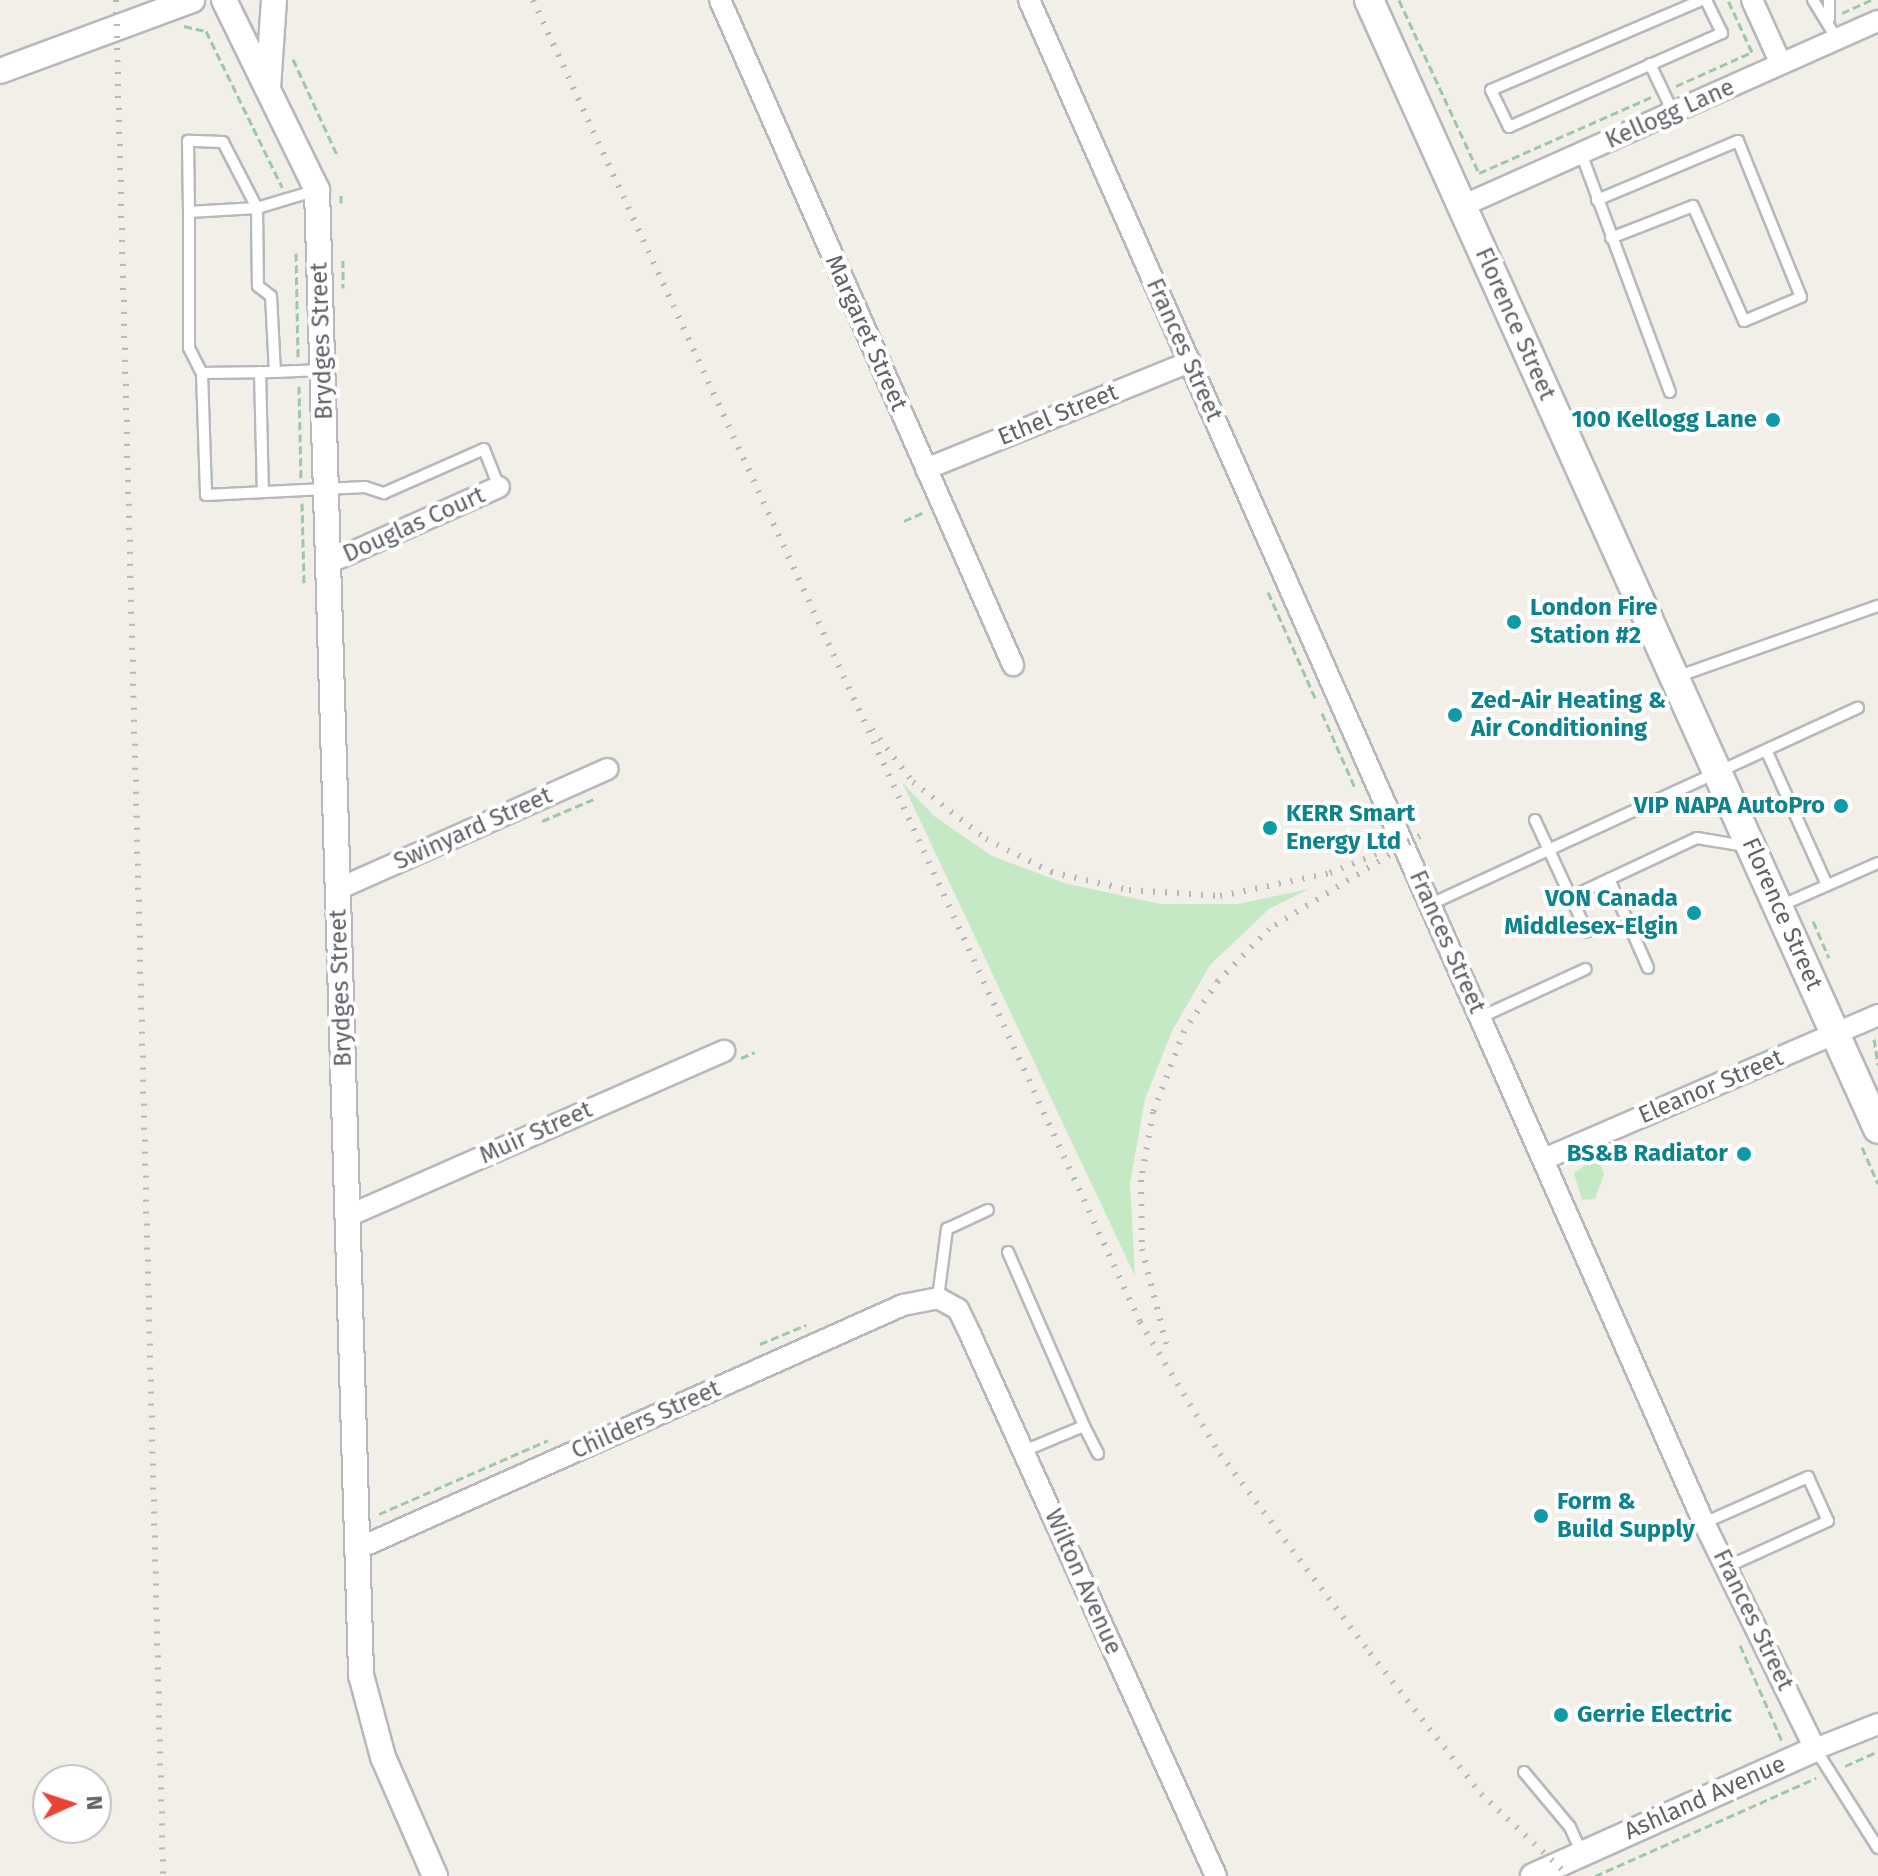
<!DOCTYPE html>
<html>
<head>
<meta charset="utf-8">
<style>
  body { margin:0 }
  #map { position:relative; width:1878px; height:1876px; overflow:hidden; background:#f1efe8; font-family:"Fira Sans",sans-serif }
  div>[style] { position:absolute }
  .green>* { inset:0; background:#c5e8c5 }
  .path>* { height:3px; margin-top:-1.5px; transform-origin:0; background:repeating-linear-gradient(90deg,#9cc7a9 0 8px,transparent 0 12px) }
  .roads { filter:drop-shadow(2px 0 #b5b8bc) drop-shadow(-2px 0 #b5b8bc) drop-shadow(0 2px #b5b8bc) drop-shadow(0 -2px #b5b8bc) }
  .service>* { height:10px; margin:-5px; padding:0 5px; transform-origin:5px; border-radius:5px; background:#fff }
  .minor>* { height:20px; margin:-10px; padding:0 10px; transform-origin:10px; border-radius:10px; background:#fff }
  .tertiary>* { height:24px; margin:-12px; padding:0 12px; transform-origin:12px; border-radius:12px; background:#fff }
  .secondary>* { height:28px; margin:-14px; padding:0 14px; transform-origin:14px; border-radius:14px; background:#fff }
  .rail>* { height:6px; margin-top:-3px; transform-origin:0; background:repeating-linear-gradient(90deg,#b6b7b8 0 2px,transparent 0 12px) }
  .dots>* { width:22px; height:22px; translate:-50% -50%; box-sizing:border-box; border:4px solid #fff; border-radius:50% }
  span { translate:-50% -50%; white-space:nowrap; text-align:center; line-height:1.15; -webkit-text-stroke:8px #fff; paint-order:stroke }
  .street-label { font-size:24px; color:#5f6368 }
  .culture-label { font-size:24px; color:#0d838f; font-weight:700 }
  .right { translate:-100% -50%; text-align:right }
  .left { translate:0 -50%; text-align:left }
  .north { position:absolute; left:32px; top:1764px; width:80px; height:80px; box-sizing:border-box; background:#fff; border:2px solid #bfc1c3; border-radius:50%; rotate:87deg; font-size:22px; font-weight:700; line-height:32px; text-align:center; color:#5f6368 }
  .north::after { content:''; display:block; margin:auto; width:28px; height:36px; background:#ea4335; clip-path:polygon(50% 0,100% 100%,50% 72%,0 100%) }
</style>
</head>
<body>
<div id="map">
  <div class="green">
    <div style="clip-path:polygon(902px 782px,934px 816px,992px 856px,1064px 883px,1160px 904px,1238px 904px,1309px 889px,1269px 909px,1210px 965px,1172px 1031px,1145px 1099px,1130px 1183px,1135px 1276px)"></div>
    <div style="clip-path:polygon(1598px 1157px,1604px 1174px,1595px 1199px,1582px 1200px,1574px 1173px)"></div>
  </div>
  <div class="path">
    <div style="left:1399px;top:0;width:191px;rotate:65.2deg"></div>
    <div style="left:1479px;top:173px;width:188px;rotate:-23.8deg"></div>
    <div style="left:1842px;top:13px;width:32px;rotate:-24deg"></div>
    <div style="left:184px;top:26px;width:23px;rotate:13deg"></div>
    <div style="left:206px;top:31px;width:174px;rotate:64deg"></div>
    <div style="left:293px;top:59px;width:108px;rotate:65.3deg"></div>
    <div style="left:1676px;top:86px;width:83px;rotate:-24.1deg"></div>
    <div style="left:1752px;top:52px;width:57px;rotate:-114.8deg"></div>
    <div style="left:341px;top:203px;width:11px;rotate:-90deg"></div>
    <div style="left:296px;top:253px;width:105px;rotate:88.9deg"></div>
    <div style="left:343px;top:260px;width:28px;rotate:90deg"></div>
    <div style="left:299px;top:386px;width:92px;rotate:88.8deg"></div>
    <div style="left:302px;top:503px;width:82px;rotate:88.6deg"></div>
    <div style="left:904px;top:521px;width:22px;rotate:-24deg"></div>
    <div style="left:1268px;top:592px;width:120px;rotate:66deg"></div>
    <div style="left:1322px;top:713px;width:84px;rotate:66.2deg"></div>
    <div style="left:542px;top:821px;width:56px;rotate:-22.9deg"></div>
    <div style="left:1813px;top:921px;width:40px;rotate:66.6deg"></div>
    <div style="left:1874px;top:1039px;width:26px;rotate:81deg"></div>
    <div style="left:741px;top:1058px;width:15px;rotate:-23deg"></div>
    <div style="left:1862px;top:1147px;width:40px;rotate:66.6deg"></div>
    <div style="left:760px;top:1344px;width:50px;rotate:-22.4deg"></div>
    <div style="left:379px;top:1514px;width:184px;rotate:-23.6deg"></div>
    <div style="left:1740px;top:1645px;width:105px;rotate:66.4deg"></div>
    <div style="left:1845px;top:1766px;width:36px;rotate:-24deg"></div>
    <div style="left:1595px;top:1876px;width:242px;rotate:-23.9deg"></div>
  </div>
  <div class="roads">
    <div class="service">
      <div style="left:1702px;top:0;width:229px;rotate:156.9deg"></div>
      <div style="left:1491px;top:90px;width:41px;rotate:64.1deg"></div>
      <div style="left:1509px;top:127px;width:233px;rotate:-23.8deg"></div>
      <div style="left:1722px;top:33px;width:37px;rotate:-116deg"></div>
      <div style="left:1813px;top:0;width:46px;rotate:58.4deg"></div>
      <div style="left:1829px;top:19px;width:19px;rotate:-90deg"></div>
      <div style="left:1650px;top:64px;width:53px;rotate:64.4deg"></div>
      <div style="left:1581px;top:153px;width:255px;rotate:69.6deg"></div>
      <div style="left:317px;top:190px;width:63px;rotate:163.3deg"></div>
      <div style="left:257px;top:208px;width:74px;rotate:-117.3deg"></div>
      <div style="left:223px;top:142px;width:35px;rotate:-178deg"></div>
      <div style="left:188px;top:141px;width:71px;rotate:89.2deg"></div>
      <div style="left:189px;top:212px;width:68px;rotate:-3.4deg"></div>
      <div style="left:257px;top:208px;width:78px;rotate:89.3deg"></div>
      <div style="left:258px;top:286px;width:16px;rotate:38deg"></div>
      <div style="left:271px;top:296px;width:76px;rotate:87deg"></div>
      <div style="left:275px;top:372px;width:73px;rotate:179.2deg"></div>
      <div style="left:202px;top:373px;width:122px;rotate:88.1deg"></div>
      <div style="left:206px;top:495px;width:159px;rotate:-2.9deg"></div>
      <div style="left:365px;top:487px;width:20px;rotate:18deg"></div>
      <div style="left:384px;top:493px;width:109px;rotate:-23.7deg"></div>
      <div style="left:484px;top:449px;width:41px;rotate:68.5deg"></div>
      <div style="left:1597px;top:200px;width:153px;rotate:-22.7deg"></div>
      <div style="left:1738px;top:141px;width:168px;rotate:68deg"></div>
      <div style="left:1801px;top:297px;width:62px;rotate:157.2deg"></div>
      <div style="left:1744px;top:321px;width:126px;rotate:-113.9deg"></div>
      <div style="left:1693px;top:206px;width:88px;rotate:158.7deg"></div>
      <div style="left:189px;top:212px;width:136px;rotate:90deg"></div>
      <div style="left:189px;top:348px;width:28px;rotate:63deg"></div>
      <div style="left:260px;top:372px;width:120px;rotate:88.6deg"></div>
      <div style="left:275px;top:372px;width:46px;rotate:-2.5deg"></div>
      <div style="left:1676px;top:677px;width:214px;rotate:-19.4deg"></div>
      <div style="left:1767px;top:752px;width:146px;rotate:65.7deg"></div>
      <div style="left:1535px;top:820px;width:123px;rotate:65.1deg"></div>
      <div style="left:1609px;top:879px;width:97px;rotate:66.3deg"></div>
      <div style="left:1571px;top:897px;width:139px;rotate:-25.1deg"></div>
      <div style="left:1697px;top:838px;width:49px;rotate:9.5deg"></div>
      <div style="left:1431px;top:904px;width:470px;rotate:-24.7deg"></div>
      <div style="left:1780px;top:906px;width:107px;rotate:-23.7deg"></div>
      <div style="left:1481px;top:1017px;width:115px;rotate:-24.6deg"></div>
      <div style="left:1008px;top:1252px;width:190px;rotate:66.4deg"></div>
      <div style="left:1084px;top:1426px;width:65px;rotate:157.4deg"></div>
      <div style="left:938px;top:1298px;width:70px;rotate:-82.6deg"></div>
      <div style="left:947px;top:1229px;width:45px;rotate:-24.9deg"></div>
      <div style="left:1084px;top:1426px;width:31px;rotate:63deg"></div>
      <div style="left:1704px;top:1523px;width:114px;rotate:-23.9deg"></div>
      <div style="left:1808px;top:1477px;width:48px;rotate:65.6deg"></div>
      <div style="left:1828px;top:1521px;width:109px;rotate:155.6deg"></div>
      <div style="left:1816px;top:1750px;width:116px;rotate:57.7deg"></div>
      <div style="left:1524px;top:1772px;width:72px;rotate:50.1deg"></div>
      <div style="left:1570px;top:1827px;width:27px;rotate:66deg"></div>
    </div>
    <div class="minor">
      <div style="left:720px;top:0;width:727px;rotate:66.22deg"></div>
      <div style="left:1029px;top:0;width:1666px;rotate:66.1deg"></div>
      <div style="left:1704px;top:1523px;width:252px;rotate:63.8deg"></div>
      <div style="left:1815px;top:1749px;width:68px;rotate:-21.6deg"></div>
      <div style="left:1752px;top:0;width:70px;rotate:65.6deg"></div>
      <div style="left:1462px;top:206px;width:455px;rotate:-24deg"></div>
      <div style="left:926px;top:469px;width:285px;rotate:-22.1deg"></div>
      <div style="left:328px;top:563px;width:187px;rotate:-24deg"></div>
      <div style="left:338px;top:889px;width:295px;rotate:-24deg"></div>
      <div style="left:1544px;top:1159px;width:364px;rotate:-23.3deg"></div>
      <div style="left:348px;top:1216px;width:411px;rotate:-23.7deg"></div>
      <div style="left:357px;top:1549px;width:598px;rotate:-24.08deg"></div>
      <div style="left:903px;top:1305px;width:36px;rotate:-11deg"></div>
      <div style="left:938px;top:1298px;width:23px;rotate:29deg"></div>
      <div style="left:958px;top:1309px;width:30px;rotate:64deg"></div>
      <div style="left:971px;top:1336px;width:593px;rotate:65.6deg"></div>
    </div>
    <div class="tertiary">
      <div style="left:224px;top:0;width:212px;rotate:63.9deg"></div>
      <div style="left:317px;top:190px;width:1486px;rotate:88.3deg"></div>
      <div style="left:361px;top:1675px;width:85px;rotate:75deg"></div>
      <div style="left:383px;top:1757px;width:130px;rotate:66.4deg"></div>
      <div style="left:0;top:71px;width:205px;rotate:-20.3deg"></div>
      <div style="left:268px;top:88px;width:88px;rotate:-86.1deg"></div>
      <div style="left:1533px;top:1876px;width:309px;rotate:-24.2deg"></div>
    </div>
    <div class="secondary">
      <div style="left:1369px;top:0;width:1238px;rotate:65.73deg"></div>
    </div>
  </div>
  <div class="rail">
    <div style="left:116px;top:0;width:1877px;rotate:88.56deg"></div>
    <div style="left:533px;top:0;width:1455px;rotate:65.34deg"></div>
    <div style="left:1140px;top:1322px;width:154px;rotate:58.8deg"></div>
    <div style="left:1220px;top:1454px;width:249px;rotate:53deg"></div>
    <div style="left:1370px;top:1653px;width:179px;rotate:51.8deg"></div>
    <div style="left:1481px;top:1794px;width:120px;rotate:43deg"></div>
    <div style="left:872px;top:729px;width:67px;rotate:52.3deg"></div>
    <div style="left:913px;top:782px;width:93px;rotate:38deg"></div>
    <div style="left:986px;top:839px;width:73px;rotate:26.9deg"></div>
    <div style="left:1051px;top:872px;width:80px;rotate:13deg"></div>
    <div style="left:1129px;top:890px;width:91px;rotate:3.8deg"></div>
    <div style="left:1220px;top:896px;width:112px;rotate:-11.8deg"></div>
    <div style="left:1330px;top:873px;width:97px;rotate:-22.3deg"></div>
    <div style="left:1420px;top:836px;width:177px;rotate:148.4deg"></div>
    <div style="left:1269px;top:929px;width:73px;rotate:134.4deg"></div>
    <div style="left:1218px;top:981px;width:60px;rotate:124.2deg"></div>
    <div style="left:1184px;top:1031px;width:87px;rotate:110.9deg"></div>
    <div style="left:1153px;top:1112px;width:69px;rotate:100deg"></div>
    <div style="left:1141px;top:1180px;width:69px;rotate:89.2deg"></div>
    <div style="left:1142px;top:1249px;width:105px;rotate:75.7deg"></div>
  </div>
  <div class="dots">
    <div style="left:1773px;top:420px;background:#0f9aa8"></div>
    <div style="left:1514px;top:622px;background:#0f9aa8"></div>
    <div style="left:1455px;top:715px;background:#0f9aa8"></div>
    <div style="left:1841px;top:806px;background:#0f9aa8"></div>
    <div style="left:1270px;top:828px;background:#0f9aa8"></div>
    <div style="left:1694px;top:913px;background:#0f9aa8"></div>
    <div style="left:1744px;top:1154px;background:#0f9aa8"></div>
    <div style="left:1541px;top:1516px;background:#0f9aa8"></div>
    <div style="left:1561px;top:1715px;background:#0f9aa8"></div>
  </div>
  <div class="street-label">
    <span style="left:1670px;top:114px;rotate:-24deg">Kellogg Lane</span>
    <span style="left:1515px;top:324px;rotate:66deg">Florence Street</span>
    <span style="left:866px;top:333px;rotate:66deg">Margaret Street</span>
    <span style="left:322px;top:341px;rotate:-92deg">Brydges Street</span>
    <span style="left:1184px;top:350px;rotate:66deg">Frances Street</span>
    <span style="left:1058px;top:415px;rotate:-22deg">Ethel Street</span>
    <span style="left:414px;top:525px;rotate:-24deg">Douglas Court</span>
    <span style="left:473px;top:829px;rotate:-24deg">Swinyard Street</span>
    <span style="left:1782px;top:914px;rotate:66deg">Florence Street</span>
    <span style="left:1447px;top:942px;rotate:66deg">Frances Street</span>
    <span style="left:341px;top:988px;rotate:-92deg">Brydges Street</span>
    <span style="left:1711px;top:1087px;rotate:-23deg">Eleanor Street</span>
    <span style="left:536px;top:1133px;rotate:-24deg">Muir Street</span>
    <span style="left:646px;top:1420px;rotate:-24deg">Childers Street</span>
    <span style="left:1083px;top:1582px;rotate:66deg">Wilton Avenue</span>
    <span style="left:1753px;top:1620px;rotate:64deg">Frances Street</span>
    <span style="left:1705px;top:1798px;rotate:-24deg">Ashland Avenue</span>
  </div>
  <div class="culture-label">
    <span class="right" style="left:1757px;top:420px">100 Kellogg Lane</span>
    <span class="left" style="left:1530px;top:622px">London Fire<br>Station #2</span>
    <span class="left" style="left:1471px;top:715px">Zed-Air Heating &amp;<br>Air Conditioning</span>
    <span class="right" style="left:1825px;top:806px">VIP NAPA AutoPro</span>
    <span class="left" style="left:1286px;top:828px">KERR Smart<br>Energy Ltd</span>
    <span class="right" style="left:1678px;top:913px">VON Canada<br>Middlesex-Elgin</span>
    <span class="right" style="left:1728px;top:1154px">BS&amp;B Radiator</span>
    <span class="left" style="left:1557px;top:1516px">Form &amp;<br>Build Supply</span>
    <span class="left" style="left:1577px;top:1715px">Gerrie Electric</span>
  </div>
  <div class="north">N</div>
</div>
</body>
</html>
